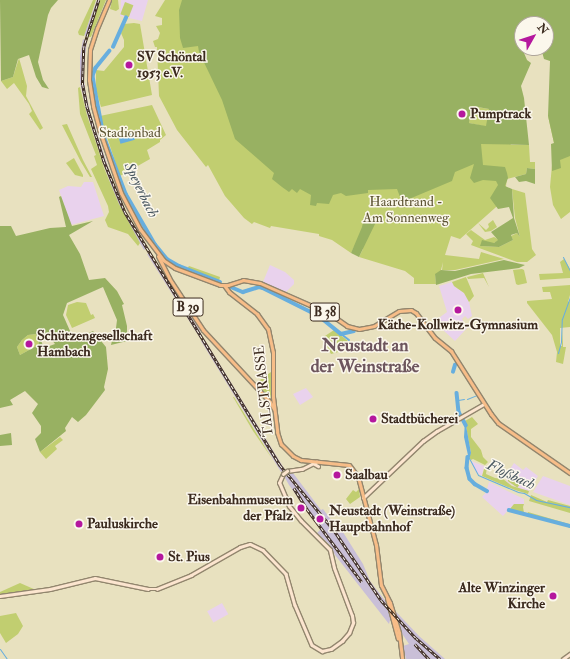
<!DOCTYPE html>
<html>
<head>
<meta charset="utf-8">
<style>
  body { margin:0 }
  #map { position:relative; width:570px; height:659px; overflow:hidden; background:#e8e1bf; font-family:"IM FELL Double Pica",serif }
  div>[style] { position:absolute }
  .built>* { inset:0; background:#e9d2ed; transform-origin:0 0 }
  .industrial>* { inset:0; background:#c9bfd7 }
  .green>* { inset:0; background:#c1ce70; transform-origin:0 0 }
  .forest>* { inset:0; background:#98b162 }
  .water>* { inset:0; background:#67aede; transform-origin:0 0 }
  .stream>* { height:1px; margin:-0.5px; padding:0 0.5px; transform-origin:0.5px; border-radius:0.5px; background:#67aede }
  .canal>* { height:2px; margin:-1px; padding:0 1px; transform-origin:1px; border-radius:1px; background:#67aede }
  .river>* { height:3.5px; margin:-1.75px; padding:0 1.75px; transform-origin:1.75px; border-radius:1.75px; background:#67aede }
  .roads { filter:drop-shadow(1px 0 #92866e) drop-shadow(-1px 0 #92866e) drop-shadow(0 1px #92866e) drop-shadow(0 -1px #92866e) }
  .secondary>* { height:2.5px; margin:-1.25px; padding:0 1.25px; transform-origin:1.25px; border-radius:1.25px; background:#fce5cf }
  .primary>* { height:3px; margin:-1.5px; padding:0 1.5px; transform-origin:1.5px; border-radius:1.5px; background:#f7bd88 }
  .rail>* { height:2.5px; margin-top:-1.25px; transform-origin:0; background:repeating-linear-gradient(90deg,#fbf7ec 0 3px,#3b2a1e 0 6px); box-sizing:border-box; border-block:1px solid #3b2a1e }
  .bridges { filter:drop-shadow(1px 0 #92866e) drop-shadow(-1px 0 #92866e) drop-shadow(0 1px #92866e) drop-shadow(0 -1px #92866e) }
  .secondary-bridge>* { height:2.5px; margin:-1.25px; padding:0 1.25px; transform-origin:1.25px; border-radius:1.25px; background:#fce5cf }
  .dots>* { width:11px; height:11px; translate:-50% -50%; box-sizing:border-box; border:2px solid #fbf7ec; border-radius:50% }
  span { translate:-50% -50%; white-space:nowrap; text-align:center; line-height:1.15; -webkit-text-stroke:3px #fbf7ec; paint-order:stroke }
  .shield-label span { padding:1px 3px; background:#fbf7ec; border:1px solid; border-radius:3px; -webkit-text-stroke-width:0 }
  .shield-label { font-size:13px; color:#3b2a1e; font-weight:700 }
  .poi-label { font-size:14px; color:#3b2a1e; font-weight:700 }
  .left { translate:0 -50%; text-align:left }
  .right { translate:-100% -50%; text-align:right }
  .park-label { font-size:14px; color:#5c5332 }
  .street-label { font-size:14px; color:#3b2a1e }
  .water-label { font-size:15px; color:#4a5861; font-style:italic }
  .district-label { font-size:18px; color:#6d555d; font-weight:700 }
  .north { position:absolute; left:514px; top:16px; width:40px; height:40px; box-sizing:border-box; background:#fbf7ec; border:1px solid #aea59a; border-radius:50%; rotate:51deg; font-size:11px; font-weight:700; line-height:16px; text-align:center; color:#3b2a1e }
  .north::after { content:''; display:block; margin:auto; width:14px; height:18px; background:#b5179e; clip-path:polygon(50% 0,100% 100%,50% 72%,0 100%) }
</style>
</head>
<body>
<div id="map">
  <div class="built">
    <div style="clip-path:polygon(121px 0,148px 0,142px 21px,120px 16px)"></div>
    <div style="clip-path:polygon(84px 182px,93px 182px,104px 216px,71px 225px,59px 190px,68px 186px,81px 187px)"></div>
    <div style="clip-path:polygon(270px 265px,285px 272px,294px 280px,294px 284px,286px 292px,263px 282px)"></div>
    <div style="clip-path:polygon(452px 282px,454px 286px,464px 293px,469px 302px,472px 316px,468px 319px,465px 316px,462px 319px,467px 328px,455px 341px,442px 329px,436px 320px,447px 312px,439px 286px)"></div>
    <div style="clip-path:polygon(306px 388px,313px 397px,300px 405px,293px 394px)"></div>
    <div style="clip-path:polygon(471px 461px,484px 466px,482px 476px,476px 472px)"></div>
    <div style="clip-path:polygon(514px 463px,523px 470px,526px 467px,538px 476px,529px 491px,517px 488px,506px 481px,511px 474px,508px 472px)"></div>
    <div style="clip-path:polygon(543px 476px,570px 486px,570px 505px,533px 492px)"></div>
    <div style="clip-path:polygon(489px 482px,524px 499px,524px 504px,514px 504px,503px 516px,482px 497px,488px 490px,487px 489px)"></div>
    <div style="left:222px;top:603px;width:13px;height:17px;rotate:61deg"></div>
  </div>
  <div class="industrial">
    <div style="clip-path:polygon(97px 0,100px 0,88px 37px,84px 35px)"></div>
    <div style="clip-path:polygon(83px 39px,87px 41px,83px 73px,86px 94px,91px 115px,113px 182px,127px 215px,147px 247px,144px 250px,122px 212px,113px 191px,87px 114px,80px 82px,80px 57px)"></div>
    <div style="clip-path:polygon(150px 253px,199px 329px,202px 336px,200px 338px,147px 254px)"></div>
    <div style="clip-path:polygon(204px 339px,285px 470px,281px 472px,201px 341px)"></div>
    <div style="clip-path:polygon(288px 473px,293px 473px,321px 510px,323px 509px,337px 528px,341px 529px,363px 564px,370px 581px,383px 598px,419px 636px,445px 659px,406px 659px,403px 646px,409px 644px,403px 635px,390px 620px,389px 624px,335px 555px,330px 545px,317px 533px,321px 529px,289px 485px,284px 476px)"></div>
  </div>
  <div class="green">
    <div style="clip-path:polygon(93px 0,96px 0,84px 36px,79px 35px,78px 32px)"></div>
    <div style="clip-path:polygon(100px 0,106px 0,91px 37px,88px 37px)"></div>
    <div style="clip-path:polygon(112px 0,118px 0,119px 9px,116px 11px,110px 9px)"></div>
    <div style="clip-path:polygon(165px 0,239px 0,412px 159px,483px 126px,469px 123px,471px 106px,489px 109px,511px 145px,529px 145px,530px 162px,535px 162px,535px 169px,527px 168px,526px 174px,507px 179px,504px 200px,460px 239px,451px 236px,445px 255px,479px 259px,481px 252px,504px 259px,455px 270px,442px 270px,443px 262px,440px 274px,435px 274px,436px 284px,414px 284px,414px 278px,405px 271px,359px 257px,363px 249px,354px 247px,351px 253px,332px 240px,319px 236px,319px 234px,271px 226px,270px 228px,254px 222px,252px 224px,244px 218px,225px 196px,208px 165px,206px 167px,177px 130px,159px 96px,157px 47px,155px 47px,153px 41px,158px 39px,160px 33px,156px 26px,162px 25px,162px 18px,155px 16px)"></div>
    <div style="left:125px;top:2px;width:9px;height:13px;rotate:21deg"></div>
    <div style="clip-path:polygon(134px 23px,140px 24px,152px 95px,101px 107px,96px 90px,96px 70px,104px 71px,124px 47px,124px 40px,121px 33px,124px 24px)"></div>
    <div style="clip-path:polygon(19px 58px,27px 86px,26px 96px,43px 128px,40px 130px,29px 114px,32px 111px,29px 104px,14px 83px,7px 89px,1px 81px,13px 77px)"></div>
    <div style="clip-path:polygon(80px 87px,87px 115px,104px 168px,119px 204px,140px 243px,138px 246px,128px 234px,108px 227px,105px 220px,109px 212px,108px 206px,91px 169px,97px 165px,94px 156px,96px 155px,80px 114px,78px 88px)"></div>
    <div style="clip-path:polygon(152px 105px,166px 135px,160px 140px,160px 142px,147px 150px,150px 159px,120px 176px,100px 116px)"></div>
    <div style="clip-path:polygon(548px 116px,570px 154px,570px 212px,561px 219px,553px 205px,550px 187px,554px 143px)"></div>
    <div style="clip-path:polygon(67px 124px,83px 160px,92px 177px,90px 177px,81px 162px,62px 125px)"></div>
    <div style="clip-path:polygon(74px 158px,83px 175px,83px 177px,75px 175px,66px 163px)"></div>
    <div style="clip-path:polygon(512px 189px,525px 193px,532px 249px,536px 255px,527px 262px,517px 262px,471px 245px,473px 241px,466px 234px,471px 230px,485px 240px,494px 237px,499px 240px,494px 243px,480px 246px,499px 247px,513px 240px,511px 236px,517px 233px,520px 237px,515px 218px)"></div>
    <div style="clip-path:polygon(493px 220px,497px 227px,491px 231px,485px 232px,478px 223px,486px 230px,489px 227px,488px 224px)"></div>
    <div style="clip-path:polygon(564px 259px,570px 269px,570px 280px,570px 278px,540px 280px,539px 274px,563px 273px,560px 262px)"></div>
    <div style="clip-path:polygon(189px 266px,220px 277px,219px 281px,187px 269px)"></div>
    <div style="clip-path:polygon(522px 269px,524px 270px,527px 283px,518px 285px,516px 284px,513px 270px)"></div>
    <div style="clip-path:polygon(483px 273px,489px 287px,484px 278px,468px 279px,467px 277px)"></div>
    <div style="clip-path:polygon(466px 277px,474px 296px,469px 302px,464px 293px,454px 286px,452px 282px)"></div>
    <div style="clip-path:polygon(570px 285px,570px 295px,568px 302px,570px 301px,570px 327px,560px 328px,560px 346px,562px 346px,562px 344px,563px 329px,563px 347px,566px 347px,563px 364px,556px 362px,557px 352px,552px 335px,527px 303px,527px 301px,552px 299px,550px 292px,543px 292px,542px 287px)"></div>
    <div style="clip-path:polygon(77px 302px,86px 303px,91px 315px,93px 314px,95px 318px,72px 328px,66px 315px,68px 305px)"></div>
    <div style="clip-path:polygon(334px 330px,348px 341px,338px 352px,331px 354px,322px 338px)"></div>
    <div style="clip-path:polygon(36px 334px,39px 343px,38px 345px,20px 355px,17px 347px,22px 340px,28px 335px)"></div>
    <div style="clip-path:polygon(271px 372px,272px 397px,268px 398px,256px 383px)"></div>
    <div style="clip-path:polygon(233px 397px,234px 397px,273px 460px,253px 431px)"></div>
    <div style="clip-path:polygon(472px 417px,478px 424px,471px 429px,471px 437px,481px 450px,483px 457px,488px 462px,485px 465px,473px 459px,471px 460px,469px 457px,471px 453px,465px 421px)"></div>
    <div style="clip-path:polygon(60px 437px,63px 440px,55px 446px,57px 449px,46px 459px,40px 452px)"></div>
    <div style="clip-path:polygon(485px 466px,487px 467px,486px 474px,495px 478px,503px 479px,512px 486px,529px 491px,528px 494px,515px 490px,482px 476px)"></div>
    <div style="left:511px;top:476px;width:12px;height:6px;rotate:35deg"></div>
    <div style="clip-path:polygon(359px 489px,360px 497px,350px 504px,346px 499px,353px 490px,356px 492px)"></div>
    <div style="clip-path:polygon(531px 495px,547px 502px,548px 500px,570px 506px,570px 513px,529px 501px)"></div>
    <div style="clip-path:polygon(514px 504px,524px 504px,523px 507px,524px 513px,510px 509px)"></div>
    <div style="clip-path:polygon(528px 512px,569px 524px,570px 528px,556px 522px,527px 515px)"></div>
    <div style="clip-path:polygon(20px 583px,36px 590px,0 595px,0 592px)"></div>
    <div style="clip-path:polygon(16px 613px,23px 626px,18px 634px,6px 643px,0 633px,0 616px)"></div>
  </div>
  <div class="forest">
    <div style="clip-path:polygon(0 0,58px 0,51px 8px,48px 15px,38px 62px,43px 80px,49px 89px,42px 87px,36px 77px,29px 55px,18px 59px,13px 77px,1px 81px)"></div>
    <div style="clip-path:polygon(evenodd,182px 0,570px 0,570px 156px,560px 160px,561px 168px,552px 171px,551px 144px,554px 143px,548px 116px,550px 61px,544px 59px,541px 48px,546px 48px,546px 24px,522px 24px,522px 48px,529px 48px,524px 50px,524px 53px,527px 60px,531px 63px,521px 86px,524px 98px,529px 145px,481px 144px,483px 165px,505px 167px,507px 173px,508px 178px,505px 186px,512px 189px,514px 218px,520px 237px,517px 233px,511px 235px,513px 240px,499px 247px,480px 246px,482px 240px,494px 243px,498px 240px,491px 232px,513px 218px,509px 207px,498px 209px,490px 198px,498px 185px,496px 181px,483px 180px,474px 183px,470px 178px,474px 164px,455px 172px,452px 181px,402px 202px,397px 189px,368px 190px,368px 193px,346px 196px,341px 193px,333px 195px,329px 204px,317px 203px,316px 206px,310px 205px,311px 195px,300px 189px,297px 193px,292px 189px,289px 192px,282px 187px,272px 179px,274px 173px,235px 139px,222px 100px,199px 52px,198px 46px,183px 48px,180px 38px,179px 10px,182px 0,472px 106px,489px 109px,486px 126px,469px 123px,472px 106px)"></div>
    <div style="clip-path:polygon(527px 168px,535px 169px,535px 184px,526px 181px,519px 182px,515px 177px,526px 174px)"></div>
    <div style="clip-path:polygon(evenodd,61px 196px,72px 226px,93px 221px,69px 235px,80px 254px,89px 280px,105px 278px,117px 291px,124px 304px,122px 305px,127px 326px,127px 341px,111px 345px,113px 336px,115px 336px,117px 320px,103px 287px,67px 303px,63px 315px,74px 340px,93px 331px,106px 347px,108px 369px,104px 387px,105px 390px,86px 415px,78px 422px,72px 417px,65px 428px,66px 431px,40px 452px,35px 439px,41px 433px,41px 426px,32px 413px,38px 404px,25px 391px,10px 400px,13px 405px,0 408px,0 226px,11px 226px,16px 236px,50px 228px,66px 227px,59px 197px,61px 196px,36px 334px,39px 343px,38px 345px,20px 355px,17px 347px,22px 340px,28px 335px,36px 334px,61px 196px,48px 335px,55px 344px,44px 348px,40px 338px,48px 335px)"></div>
    <div style="clip-path:polygon(364px 218px,376px 222px,359px 257px,351px 253px,362px 227px)"></div>
    <div style="clip-path:polygon(504px 260px,525px 265px,519px 268px,471px 274px,436px 285px,435px 274px,441px 270px,455px 271px)"></div>
    <div style="clip-path:polygon(11px 433px,12px 445px,0 446px,0 435px)"></div>
  </div>
  <div class="water">
    <div style="left:133px;top:133px;width:7px;height:15px;rotate:74deg"></div>
    <div style="clip-path:polygon(465px 420px,471px 453px,469px 460px,464px 437px)"></div>
  </div>
  <div class="stream">
    <div style="left:563px;top:257px;width:16px;rotate:63deg"></div>
    <div style="left:558px;top:353px;width:11px;rotate:-75deg"></div>
    <div style="left:561px;top:342px;width:23px;rotate:-88deg"></div>
    <div style="left:562px;top:319px;width:23px;rotate:-70deg"></div>
    <div style="left:453px;top:369px;width:1px;rotate:45deg"></div>
    <div style="left:467px;top:399px;width:11px;rotate:-22deg"></div>
    <div style="left:458px;top:400px;width:6px;rotate:-9deg"></div>
    <div style="left:469px;top:458px;width:19px;rotate:62deg"></div>
    <div style="left:478px;top:475px;width:43px;rotate:23deg"></div>
    <div style="left:518px;top:492px;width:6px;rotate:9deg"></div>
    <div style="left:524px;top:493px;width:14px;rotate:30deg"></div>
    <div style="left:536px;top:500px;width:35px;rotate:12deg"></div>
    <div style="left:0;top:649px;width:12px;rotate:55deg"></div>
  </div>
  <div class="canal">
    <div style="left:341px;top:334px;width:10px;rotate:37deg"></div>
  </div>
  <div class="river">
    <div style="left:113px;top:47px;width:32px;rotate:-66deg"></div>
    <div style="left:110px;top:51px;width:22px;rotate:129deg"></div>
    <div style="left:96px;top:68px;width:9px;rotate:111deg"></div>
    <div style="left:93px;top:76px;width:13px;rotate:81deg"></div>
    <div style="left:95px;top:89px;width:48px;rotate:79.2deg"></div>
    <div style="left:104px;top:136px;width:62px;rotate:69.2deg"></div>
    <div style="left:126px;top:194px;width:58px;rotate:59.9deg"></div>
    <div style="left:155px;top:244px;width:19px;rotate:51deg"></div>
    <div style="left:167px;top:259px;width:14px;rotate:30deg"></div>
    <div style="left:179px;top:266px;width:44px;rotate:21.3deg"></div>
    <div style="left:231px;top:287px;width:13px;rotate:23deg"></div>
    <div style="left:243px;top:292px;width:17px;rotate:-17deg"></div>
    <div style="left:259px;top:287px;width:4px;rotate:14deg"></div>
    <div style="left:263px;top:288px;width:56px;rotate:26.6deg"></div>
    <div style="left:319px;top:316px;width:28px;rotate:39deg"></div>
    <div style="left:341px;top:334px;width:13px;rotate:-13deg"></div>
    <div style="left:453px;top:372px;width:7px;rotate:-74deg"></div>
    <div style="left:457px;top:393px;width:19px;rotate:84deg"></div>
    <div style="left:459px;top:412px;width:15px;rotate:62deg"></div>
    <div style="left:468px;top:457px;width:11px;rotate:95deg"></div>
    <div style="left:467px;top:468px;width:11px;rotate:75deg"></div>
    <div style="left:470px;top:479px;width:7px;rotate:45deg"></div>
    <div style="left:475px;top:484px;width:14px;rotate:30deg"></div>
    <div style="left:509px;top:510px;width:63px;rotate:14.7deg"></div>
  </div>
  <div class="roads">
    <div class="secondary">
      <div style="left:313px;top:463px;width:6px;rotate:31deg"></div>
      <div style="left:287px;top:471px;width:15px;rotate:-8deg"></div>
      <div style="left:302px;top:469px;width:16px;rotate:-27deg"></div>
      <div style="left:363px;top:498px;width:83px;rotate:-43.5deg"></div>
      <div style="left:423px;top:441px;width:17px;rotate:-36deg"></div>
      <div style="left:437px;top:431px;width:54px;rotate:-29.9deg"></div>
      <div style="left:0;top:596px;width:50px;rotate:-8deg"></div>
      <div style="left:50px;top:589px;width:46px;rotate:-13.7deg"></div>
      <div style="left:95px;top:578px;width:54px;rotate:11.7deg"></div>
      <div style="left:148px;top:589px;width:9px"></div>
      <div style="left:157px;top:589px;width:37px;rotate:-22deg"></div>
      <div style="left:191px;top:575px;width:56px;rotate:-29.7deg"></div>
      <div style="left:240px;top:547px;width:10px;rotate:-17deg"></div>
      <div style="left:250px;top:544px;width:14px;rotate:25deg"></div>
      <div style="left:263px;top:550px;width:33px;rotate:46deg"></div>
      <div style="left:286px;top:574px;width:32px;rotate:74deg"></div>
      <div style="left:295px;top:605px;width:43px;rotate:67deg"></div>
      <div style="left:312px;top:645px;width:12px;rotate:31deg"></div>
      <div style="left:322px;top:651px;width:9px;rotate:-13deg"></div>
      <div style="left:331px;top:649px;width:14px;rotate:-36deg"></div>
      <div style="left:342px;top:641px;width:11px;rotate:-49deg"></div>
      <div style="left:349px;top:633px;width:11px;rotate:-68deg"></div>
      <div style="left:353px;top:623px;width:7px;rotate:-98deg"></div>
      <div style="left:352px;top:616px;width:51px;rotate:-110.6deg"></div>
      <div style="left:334px;top:568px;width:18px;rotate:-103deg"></div>
      <div style="left:330px;top:550px;width:41px;rotate:-135deg"></div>
      <div style="left:301px;top:521px;width:19px;rotate:-129deg"></div>
      <div style="left:289px;top:506px;width:25px;rotate:-113deg"></div>
      <div style="left:279px;top:483px;width:10px;rotate:-66deg"></div>
      <div style="left:563px;top:659px;width:9px;rotate:-36deg"></div>
    </div>
    <div class="primary">
      <div style="left:109px;top:0;width:30px;rotate:113deg"></div>
      <div style="left:97px;top:28px;width:23px;rotate:108deg"></div>
      <div style="left:90px;top:50px;width:30px;rotate:92deg"></div>
      <div style="left:89px;top:80px;width:26px;rotate:81deg"></div>
      <div style="left:93px;top:106px;width:24px;rotate:75deg"></div>
      <div style="left:99px;top:129px;width:68px;rotate:71deg"></div>
      <div style="left:121px;top:193px;width:41px;rotate:62.2deg"></div>
      <div style="left:140px;top:229px;width:39px;rotate:53deg"></div>
      <div style="left:163px;top:260px;width:14px;rotate:34deg"></div>
      <div style="left:175px;top:268px;width:48px;rotate:20.7deg"></div>
      <div style="left:220px;top:285px;width:8px"></div>
      <div style="left:228px;top:285px;width:16px;rotate:-18deg"></div>
      <div style="left:243px;top:280px;width:17px;rotate:10deg"></div>
      <div style="left:260px;top:283px;width:77px;rotate:23.9deg"></div>
      <div style="left:330px;top:314px;width:21px;rotate:35deg"></div>
      <div style="left:347px;top:326px;width:12px;rotate:14deg"></div>
      <div style="left:359px;top:329px;width:15px;rotate:-11deg"></div>
      <div style="left:374px;top:326px;width:29px;rotate:-31deg"></div>
      <div style="left:399px;top:311px;width:12px;rotate:-5deg"></div>
      <div style="left:411px;top:310px;width:6px;rotate:31deg"></div>
      <div style="left:416px;top:313px;width:31px;rotate:53deg"></div>
      <div style="left:435px;top:338px;width:21px;rotate:39deg"></div>
      <div style="left:451px;top:351px;width:75px;rotate:57.6deg"></div>
      <div style="left:491px;top:414px;width:11px;rotate:52deg"></div>
      <div style="left:498px;top:423px;width:88px;rotate:34.8deg"></div>
      <div style="left:158px;top:256px;width:25px;rotate:63deg"></div>
      <div style="left:169px;top:278px;width:62px;rotate:56.8deg"></div>
      <div style="left:203px;top:330px;width:98px;rotate:47.1deg"></div>
      <div style="left:270px;top:402px;width:8px;rotate:60deg"></div>
      <div style="left:224px;top:285px;width:9px;rotate:54deg"></div>
      <div style="left:229px;top:292px;width:36px;rotate:38deg"></div>
      <div style="left:257px;top:314px;width:19px;rotate:54deg"></div>
      <div style="left:268px;top:329px;width:24px;rotate:78deg"></div>
      <div style="left:273px;top:352px;width:45px;rotate:90deg"></div>
      <div style="left:273px;top:397px;width:35px;rotate:83deg"></div>
      <div style="left:277px;top:432px;width:13px;rotate:72deg"></div>
      <div style="left:281px;top:444px;width:17px;rotate:45deg"></div>
      <div style="left:293px;top:456px;width:9px;rotate:27deg"></div>
      <div style="left:301px;top:460px;width:48px;rotate:5.9deg"></div>
      <div style="left:349px;top:465px;width:15px;rotate:53deg"></div>
      <div style="left:358px;top:477px;width:70px;rotate:75.2deg"></div>
      <div style="left:376px;top:545px;width:40px;rotate:82.9deg"></div>
      <div style="left:381px;top:585px;width:20px;rotate:63deg"></div>
      <div style="left:390px;top:603px;width:31px;rotate:73deg"></div>
      <div style="left:399px;top:633px;width:26px;rotate:83deg"></div>
      <div style="left:387px;top:598px;width:42px;rotate:75deg"></div>
    </div>
  </div>
  <div class="rail">
    <div style="left:99px;top:0;width:49px;rotate:107.7deg"></div>
    <div style="left:84px;top:47px;width:38px;rotate:92deg"></div>
    <div style="left:83px;top:85px;width:21px;rotate:79deg"></div>
    <div style="left:87px;top:106px;width:58px;rotate:72.8deg"></div>
    <div style="left:104px;top:161px;width:55px;rotate:67.6deg"></div>
    <div style="left:125px;top:212px;width:297px;rotate:58.5deg"></div>
    <div style="left:280px;top:465px;width:85px;rotate:50.3deg"></div>
    <div style="left:334px;top:530px;width:84px;rotate:56.1deg"></div>
    <div style="left:381px;top:600px;width:52px;rotate:47.4deg"></div>
    <div style="left:416px;top:638px;width:32px;rotate:41deg"></div>
    <div style="left:294px;top:488px;width:25px;rotate:58deg"></div>
    <div style="left:307px;top:509px;width:91px;rotate:53deg"></div>
    <div style="left:415px;top:644px;width:21px;rotate:47deg"></div>
  </div>
  <div class="bridges">
    <div class="secondary-bridge">
      <div style="left:283px;top:474px;width:5px;rotate:-37deg"></div>
    </div>
  </div>
  <div class="dots">
    <div style="left:129px;top:65px;background:#b5179e"></div>
    <div style="left:462px;top:114px;background:#b5179e"></div>
    <div style="left:458px;top:310px;background:#b5179e"></div>
    <div style="left:29px;top:344px;background:#b5179e"></div>
    <div style="left:373px;top:419px;background:#b5179e"></div>
    <div style="left:337px;top:475px;background:#b5179e"></div>
    <div style="left:301px;top:508px;background:#b5179e"></div>
    <div style="left:320px;top:519px;background:#b5179e"></div>
    <div style="left:79px;top:524px;background:#b5179e"></div>
    <div style="left:160px;top:557px;background:#b5179e"></div>
    <div style="left:553px;top:596px;background:#b5179e"></div>
  </div>
  <div class="shield-label">
    <span style="left:188px;top:307px">B 39</span>
    <span style="left:325px;top:312px">B 38</span>
  </div>
  <div class="poi-label">
    <span class="left" style="left:137px;top:65px">SV Schöntal<br>1953 e.V.</span>
    <span class="left" style="left:470px;top:114px">Pumptrack</span>
    <span style="left:458px;top:325px">Käthe-Kollwitz-Gymnasium</span>
    <span class="left" style="left:37px;top:344px">Schützengesellschaft<br>Hambach</span>
    <span class="left" style="left:381px;top:419px">Stadtbücherei</span>
    <span class="left" style="left:345px;top:475px">Saalbau</span>
    <span class="right" style="left:293px;top:508px">Eisenbahnmuseum<br>der Pfalz</span>
    <span class="left" style="left:329px;top:519px">Neustadt (Weinstraße)<br>Hauptbahnhof</span>
    <span class="left" style="left:87px;top:524px">Pauluskirche</span>
    <span class="left" style="left:168px;top:557px">St. Pius</span>
    <span class="right" style="left:545px;top:596px">Alte Winzinger<br>Kirche</span>
  </div>
  <div class="park-label">
    <span style="left:130px;top:133px">Stadionbad</span>
    <span style="left:406px;top:210px">Haardtrand -<br>Am Sonnenweg</span>
  </div>
  <div class="street-label">
    <span style="left:264px;top:391px;rotate:-96deg">TALSTRASSE</span>
  </div>
  <div class="water-label">
    <span style="left:141px;top:190px;rotate:64deg">Speyerbach</span>
    <span style="left:511px;top:475px;rotate:25deg">Floßbach</span>
  </div>
  <div class="district-label">
    <span style="left:365px;top:357px">Neustadt an<br>der Weinstraße</span>
  </div>
  <div class="north">N</div>
</div>
</body>
</html>
